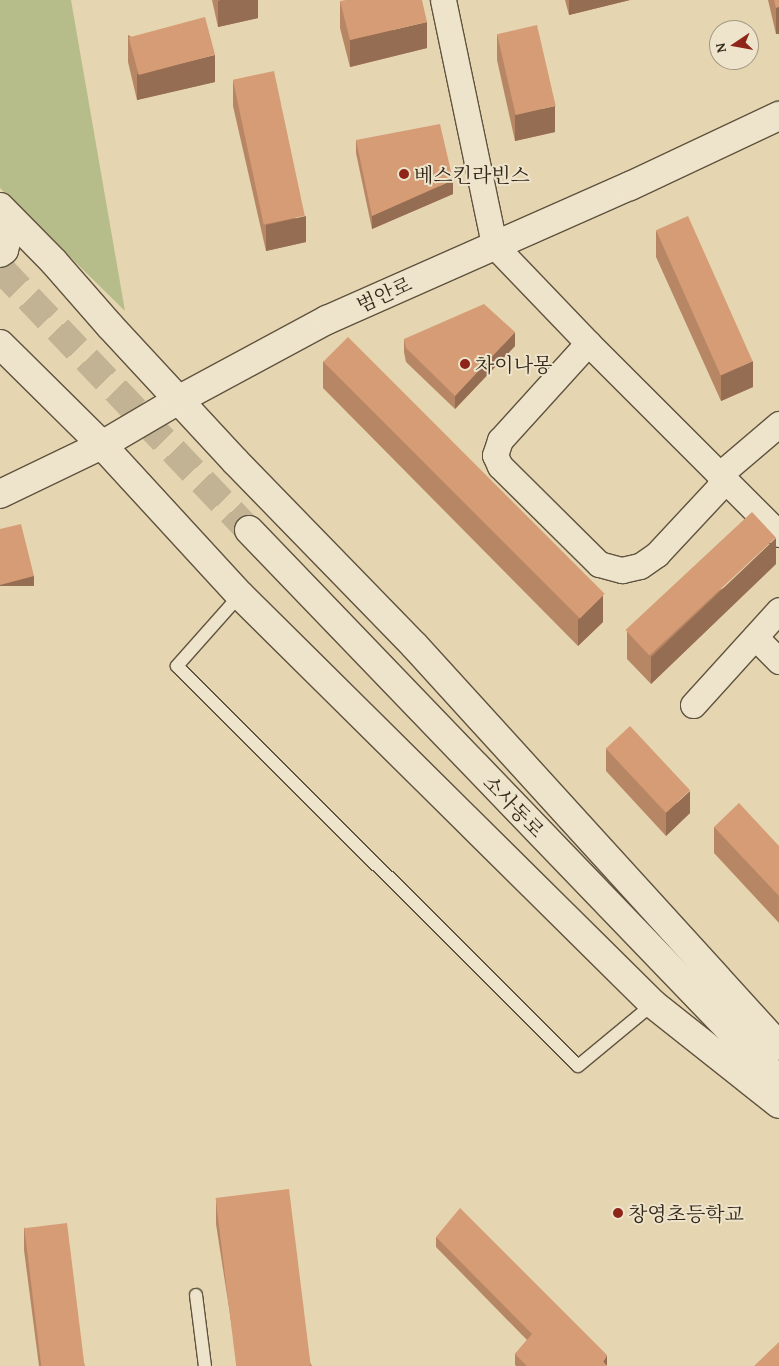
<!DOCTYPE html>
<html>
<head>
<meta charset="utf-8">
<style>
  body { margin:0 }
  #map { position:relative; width:779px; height:1366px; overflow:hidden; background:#e5d6b1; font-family:"Gentium Book Plus","Noto Serif KR",serif }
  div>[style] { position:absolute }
  .green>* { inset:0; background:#b6bd8a }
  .tertiary-tunnel>* { height:28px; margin-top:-14px; transform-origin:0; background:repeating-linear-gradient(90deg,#c1b393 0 28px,transparent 0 42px) }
  .roads { filter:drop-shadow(1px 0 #60533f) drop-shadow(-1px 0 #60533f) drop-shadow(0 1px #60533f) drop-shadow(0 -1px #60533f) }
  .service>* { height:12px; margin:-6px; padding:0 6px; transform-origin:6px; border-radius:6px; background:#eee4cc }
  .minor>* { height:25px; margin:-12.5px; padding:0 12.5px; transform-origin:12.5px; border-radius:12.5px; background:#eee4cc }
  .tertiary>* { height:28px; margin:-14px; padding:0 14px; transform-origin:14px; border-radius:14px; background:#eee4cc }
  .wall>* { inset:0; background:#b78665 }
  .shaded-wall>* { inset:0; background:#956d52; transform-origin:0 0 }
  .building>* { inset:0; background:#d59c75; transform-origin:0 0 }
  .dots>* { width:14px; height:14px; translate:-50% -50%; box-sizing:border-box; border:2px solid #eee4cc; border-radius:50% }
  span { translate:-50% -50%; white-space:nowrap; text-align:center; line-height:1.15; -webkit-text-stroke:4px #eee4cc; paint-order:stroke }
  .poi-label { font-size:20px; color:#332719 }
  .left { translate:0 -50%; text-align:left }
  .street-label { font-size:20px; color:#332719 }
  .north { position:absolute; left:709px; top:20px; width:50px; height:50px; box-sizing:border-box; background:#eee4cc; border:1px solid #a39884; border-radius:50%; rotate:258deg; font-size:14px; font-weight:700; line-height:20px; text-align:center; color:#332719 }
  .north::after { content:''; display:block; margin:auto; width:18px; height:22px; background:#8f2418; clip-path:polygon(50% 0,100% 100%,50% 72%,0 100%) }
</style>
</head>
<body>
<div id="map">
  <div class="green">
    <div style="clip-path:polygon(0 0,71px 0,125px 311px,0 188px)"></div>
  </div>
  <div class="tertiary-tunnel">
    <div style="left:0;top:268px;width:361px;rotate:46.5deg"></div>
  </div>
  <div class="roads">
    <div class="service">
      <div style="left:240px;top:595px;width:95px;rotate:131.6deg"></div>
      <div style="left:177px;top:666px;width:566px;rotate:44.93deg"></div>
      <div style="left:578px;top:1066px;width:97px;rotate:-39.6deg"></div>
      <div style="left:196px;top:1295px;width:72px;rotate:82.8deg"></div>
    </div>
    <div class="minor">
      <div style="left:443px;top:0;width:250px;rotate:78.2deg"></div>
      <div style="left:494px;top:245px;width:136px;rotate:46.2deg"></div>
      <div style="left:588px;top:343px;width:270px;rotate:45deg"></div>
      <div style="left:588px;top:343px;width:131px;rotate:132.2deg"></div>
      <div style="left:500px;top:440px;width:16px;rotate:108deg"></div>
      <div style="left:495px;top:455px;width:12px;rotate:66deg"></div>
      <div style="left:500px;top:466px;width:139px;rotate:44.7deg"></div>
      <div style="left:599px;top:564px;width:24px;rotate:15deg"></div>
      <div style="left:622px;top:570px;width:18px;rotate:-13deg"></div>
      <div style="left:640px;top:566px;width:21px;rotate:-35deg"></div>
      <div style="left:657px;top:554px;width:100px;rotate:-47deg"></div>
      <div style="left:719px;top:475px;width:79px;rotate:-40.4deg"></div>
      <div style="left:755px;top:637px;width:34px;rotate:45deg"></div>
      <div style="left:693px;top:705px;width:128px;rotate:-47.8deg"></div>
    </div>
    <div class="tertiary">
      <div style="left:0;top:207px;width:77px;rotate:45.5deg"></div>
      <div style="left:54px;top:262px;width:85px;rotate:48.8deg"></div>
      <div style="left:110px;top:326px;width:184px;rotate:47.2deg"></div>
      <div style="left:235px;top:461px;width:257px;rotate:45.8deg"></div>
      <div style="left:414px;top:645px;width:542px;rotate:47.69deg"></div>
      <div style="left:0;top:253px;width:5px;rotate:-37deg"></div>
      <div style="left:4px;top:250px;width:31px;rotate:-75deg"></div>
      <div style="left:0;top:344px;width:144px;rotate:44.7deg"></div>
      <div style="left:102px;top:445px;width:204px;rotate:47.4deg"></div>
      <div style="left:240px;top:595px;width:581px;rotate:44.72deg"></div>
      <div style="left:653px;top:1004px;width:161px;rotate:38.4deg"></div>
      <div style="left:0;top:494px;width:113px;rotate:-25.7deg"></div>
      <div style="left:102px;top:445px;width:91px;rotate:-30.5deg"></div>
      <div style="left:180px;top:399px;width:167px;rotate:-28.3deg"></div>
      <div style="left:327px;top:320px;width:331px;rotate:-23.9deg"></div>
      <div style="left:630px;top:186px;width:165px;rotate:-25.2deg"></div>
      <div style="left:249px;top:530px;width:765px;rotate:46.11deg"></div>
    </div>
  </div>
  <div class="wall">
    <div style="clip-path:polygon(212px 0,258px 0,258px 18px,218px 27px)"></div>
    <div style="clip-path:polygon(565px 0,630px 0,569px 15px)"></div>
    <div style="clip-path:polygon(768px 0,779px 0,779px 34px,776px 34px)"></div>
    <div style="clip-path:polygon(340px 1px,427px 48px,350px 67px,340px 28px)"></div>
    <div style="clip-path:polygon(497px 34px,555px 132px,515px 141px,497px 60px)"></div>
    <div style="clip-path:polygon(128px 35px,215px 82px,137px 100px,128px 62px)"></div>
    <div style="clip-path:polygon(233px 80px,306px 242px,266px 251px,233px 106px)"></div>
    <div style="clip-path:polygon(356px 140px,453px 194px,372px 229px,356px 153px)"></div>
    <div style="clip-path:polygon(656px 230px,753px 387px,721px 401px,656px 257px)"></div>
    <div style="clip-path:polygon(404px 339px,515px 346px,455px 409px,406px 362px,404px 352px)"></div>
    <div style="clip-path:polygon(323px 361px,603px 622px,578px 646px,323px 388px)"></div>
    <div style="clip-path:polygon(776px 564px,651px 684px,627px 659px,627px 632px)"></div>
    <div style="clip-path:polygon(606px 748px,690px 813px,666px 836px,606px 771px)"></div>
    <div style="clip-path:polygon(714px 827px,779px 846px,779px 923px,714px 853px)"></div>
    <div style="clip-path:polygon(216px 1199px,312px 1366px,238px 1366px,216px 1224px)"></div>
    <div style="clip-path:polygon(24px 1227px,85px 1366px,39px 1366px,24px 1250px)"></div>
    <div style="clip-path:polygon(436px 1237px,607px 1366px,516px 1366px,515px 1365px,515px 1354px,527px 1340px,436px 1247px)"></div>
  </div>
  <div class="shaded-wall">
    <div style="clip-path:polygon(221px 0,258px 0,258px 18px,218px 27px,218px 1px)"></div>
    <div style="clip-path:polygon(569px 0,630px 0,569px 15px)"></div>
    <div style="left:779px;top:7px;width:27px;height:3px;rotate:90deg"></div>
    <div style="clip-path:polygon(427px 22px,427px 48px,350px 67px,350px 40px)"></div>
    <div style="clip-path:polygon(215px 55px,215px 82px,137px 100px,137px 74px)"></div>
    <div style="clip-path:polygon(555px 106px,555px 132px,515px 141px,515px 115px)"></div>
    <div style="clip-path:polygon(453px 180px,453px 194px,372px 229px,372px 216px)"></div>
    <div style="clip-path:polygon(306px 216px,306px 242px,266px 251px,266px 225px)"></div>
    <div style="clip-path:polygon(515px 332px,515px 346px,455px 409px,455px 396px)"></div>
    <div style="clip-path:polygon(753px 361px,753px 387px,721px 401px,721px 375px)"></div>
    <div style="clip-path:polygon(776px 538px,776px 564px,651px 684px,651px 657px)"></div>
    <div style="left:34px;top:576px;width:10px;height:35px;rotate:90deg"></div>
    <div style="clip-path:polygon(603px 595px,603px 622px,578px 646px,578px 620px)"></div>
    <div style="clip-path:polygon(690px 791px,690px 813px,666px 836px,666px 813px)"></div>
    <div style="clip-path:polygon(607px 1355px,607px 1366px,603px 1362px)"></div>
  </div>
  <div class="building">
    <div style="clip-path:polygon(346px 0,422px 0,427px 22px,350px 40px,340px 1px)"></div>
    <div style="clip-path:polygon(774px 0,779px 0,779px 7px,776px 8px)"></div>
    <div style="left:205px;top:17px;width:39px;height:79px;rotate:75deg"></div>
    <div style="left:537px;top:25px;width:83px;height:41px;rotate:77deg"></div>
    <div style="left:274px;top:71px;width:148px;height:42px;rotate:78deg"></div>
    <div style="clip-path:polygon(440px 124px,453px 180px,372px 216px,356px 140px)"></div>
    <div style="left:688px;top:216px;width:159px;height:35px;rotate:66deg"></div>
    <div style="clip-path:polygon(484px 304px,515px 332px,455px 396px,406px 348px,404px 339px)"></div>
    <div style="left:348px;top:337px;width:363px;height:35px;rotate:45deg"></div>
    <div style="left:752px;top:512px;width:35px;height:173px;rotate:47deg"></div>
    <div style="clip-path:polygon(21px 524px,34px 576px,0 585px,0 529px)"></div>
    <div style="left:630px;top:726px;width:88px;height:33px;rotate:47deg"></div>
    <div style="clip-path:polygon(739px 803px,779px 846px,779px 896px,714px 827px)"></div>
    <div style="left:289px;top:1189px;width:178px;height:74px;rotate:83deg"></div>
    <div style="clip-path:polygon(460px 1208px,607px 1355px,603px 1362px,607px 1366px,527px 1366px,515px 1354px,532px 1334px,436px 1237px)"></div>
    <div style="left:67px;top:1223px;width:144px;height:43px;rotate:83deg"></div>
    <div style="clip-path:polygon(779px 1342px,779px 1366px,754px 1366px)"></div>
  </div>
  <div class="dots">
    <div style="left:404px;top:174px;background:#8f2418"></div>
    <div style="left:465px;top:364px;background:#8f2418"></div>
    <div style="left:618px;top:1213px;background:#8f2418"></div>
  </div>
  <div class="poi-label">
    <span class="left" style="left:414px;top:174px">베스킨라빈스</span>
    <span class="left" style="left:475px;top:364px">차이나몽</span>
    <span class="left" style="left:628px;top:1213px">창영초등학교</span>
  </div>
  <div class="street-label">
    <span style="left:384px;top:294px;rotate:-24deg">범안로</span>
    <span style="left:514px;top:806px;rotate:46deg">소사동로</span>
  </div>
  <div class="north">N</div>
</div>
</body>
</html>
